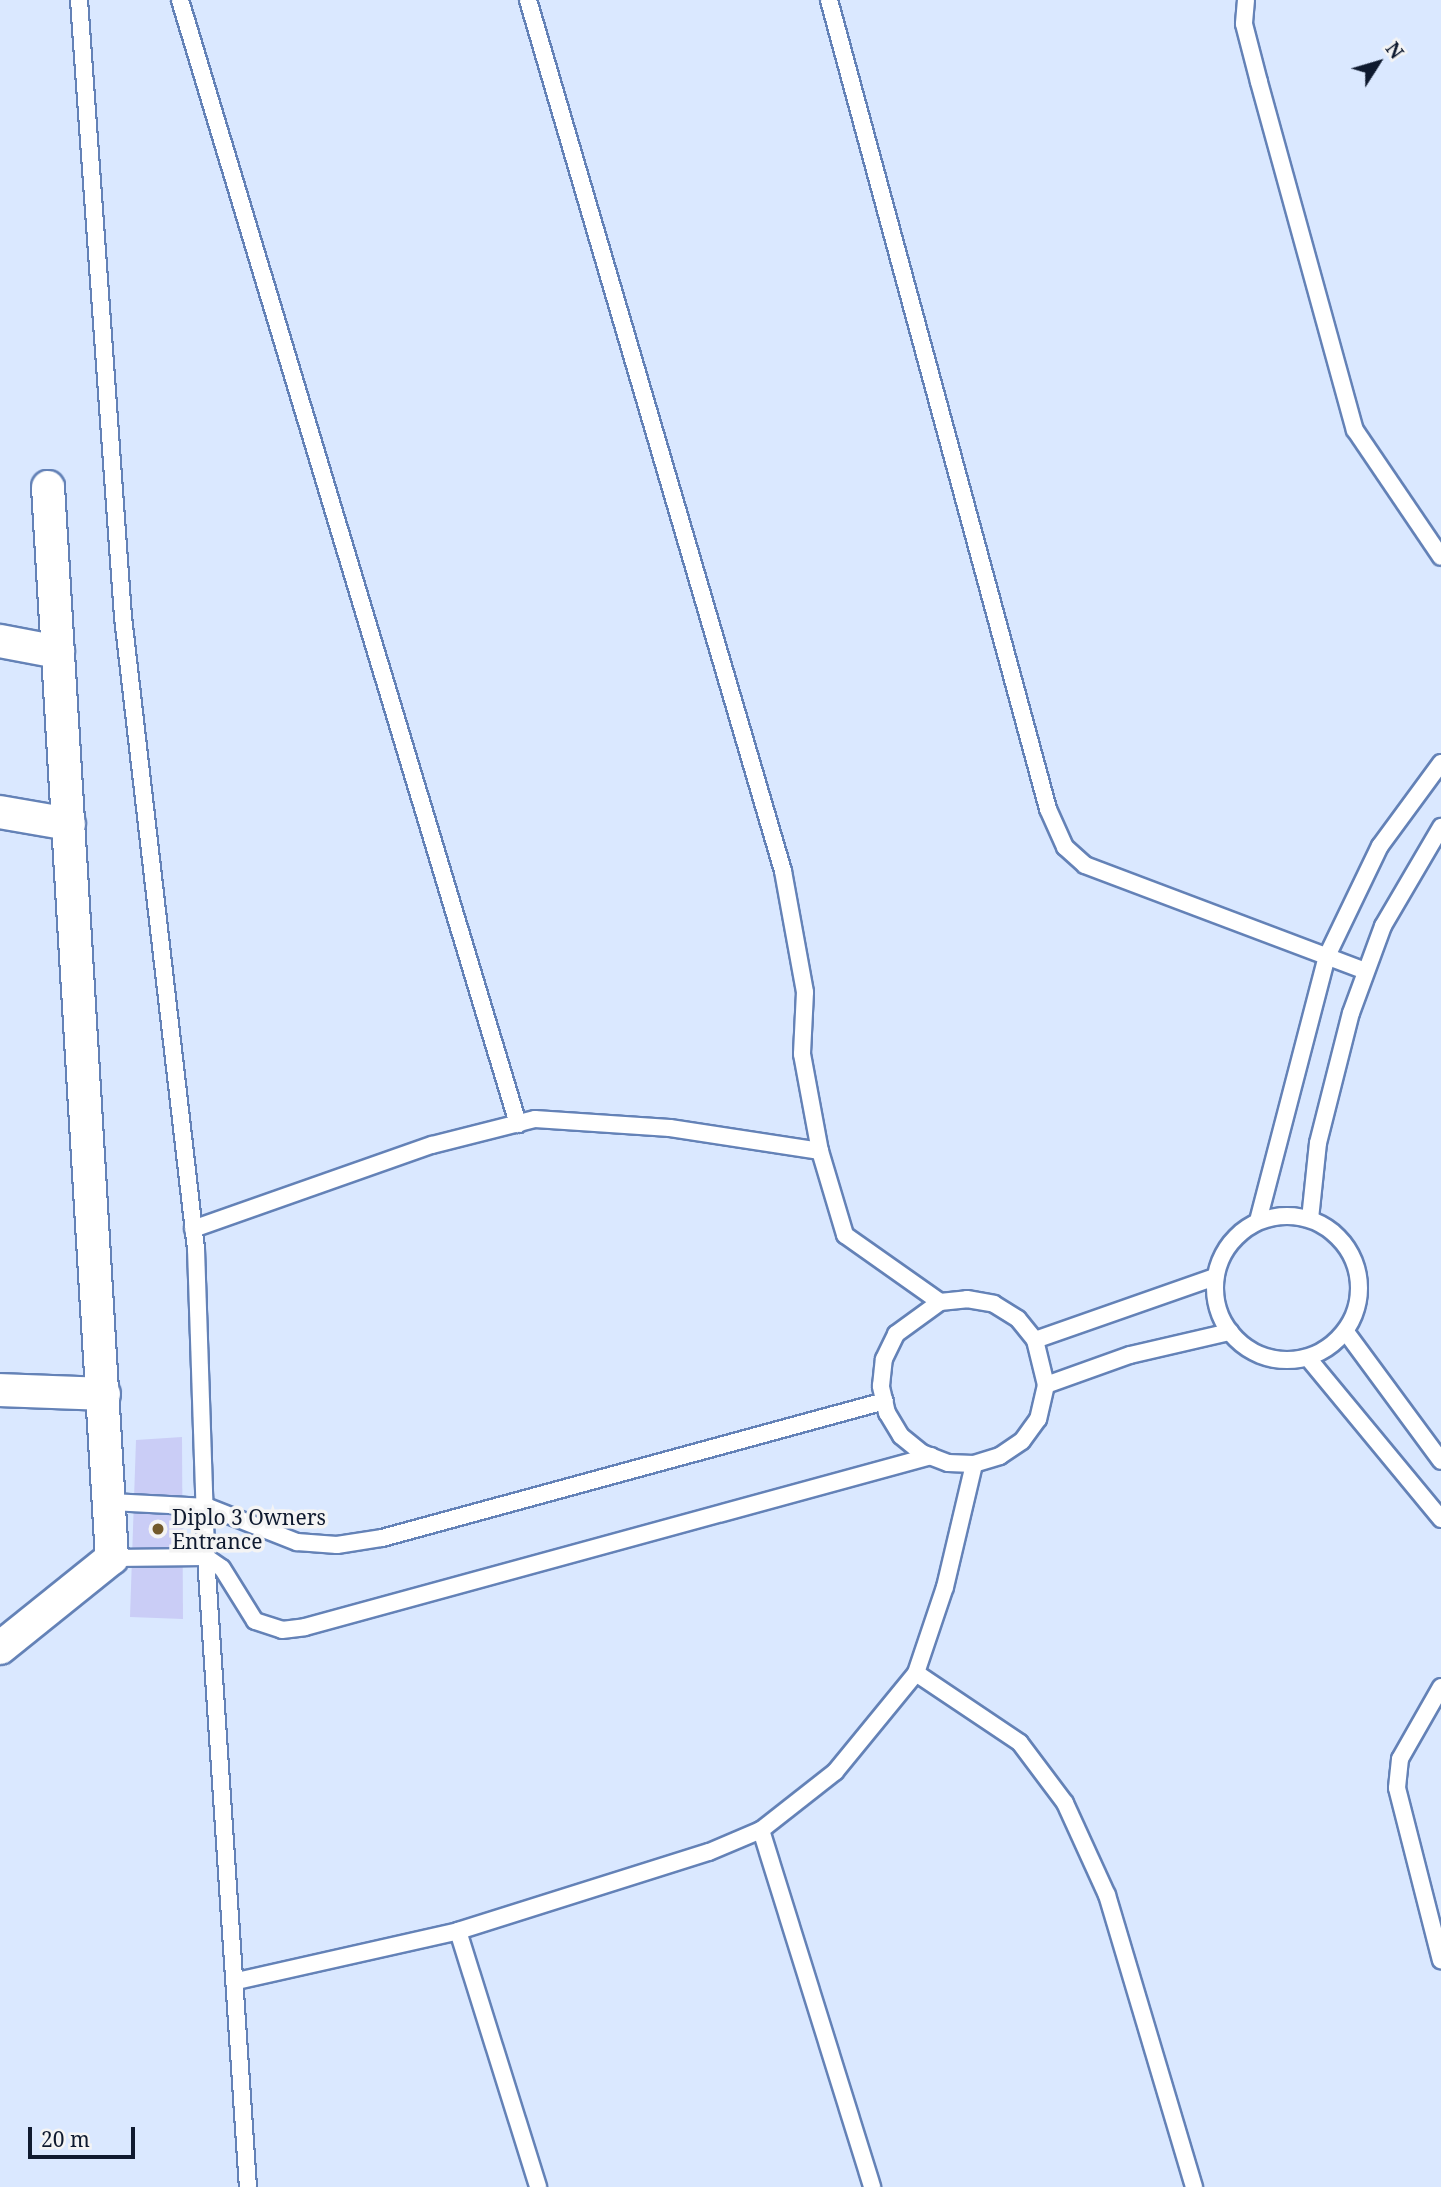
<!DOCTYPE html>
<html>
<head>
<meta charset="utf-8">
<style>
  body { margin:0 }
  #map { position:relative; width:1441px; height:2187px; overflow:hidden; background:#dae8ff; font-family:"Noto Serif",serif }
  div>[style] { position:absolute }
  .building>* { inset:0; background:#cacdf6 }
  .roads { filter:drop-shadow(2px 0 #6482b7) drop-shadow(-2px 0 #6482b7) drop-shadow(0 2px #6482b7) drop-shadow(0 -2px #6482b7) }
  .lane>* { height:16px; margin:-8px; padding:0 8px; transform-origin:8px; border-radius:8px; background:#fff }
  .lane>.ring { margin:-8px; padding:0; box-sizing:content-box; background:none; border:16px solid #fff; border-radius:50% }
  .street>* { height:32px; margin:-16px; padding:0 16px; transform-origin:16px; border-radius:16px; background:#fff }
  .dots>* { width:19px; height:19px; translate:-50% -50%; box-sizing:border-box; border:4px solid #f4f4f4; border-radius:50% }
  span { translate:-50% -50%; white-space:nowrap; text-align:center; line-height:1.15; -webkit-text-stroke:7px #f4f4f4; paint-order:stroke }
  .poi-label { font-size:21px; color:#0f1a2f }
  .left { translate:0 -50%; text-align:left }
  .north { position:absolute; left:1343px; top:28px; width:70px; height:70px; -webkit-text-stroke:5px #f4f4f4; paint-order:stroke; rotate:53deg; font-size:19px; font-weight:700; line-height:28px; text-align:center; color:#0f1a2f }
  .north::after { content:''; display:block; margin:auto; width:24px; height:32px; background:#0f1a2f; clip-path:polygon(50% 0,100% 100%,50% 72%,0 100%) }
  .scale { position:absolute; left:28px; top:2127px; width:107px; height:32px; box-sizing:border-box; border:4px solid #0f1a2f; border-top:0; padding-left:9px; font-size:21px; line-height:24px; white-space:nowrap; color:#0f1a2f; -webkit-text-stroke:5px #f4f4f4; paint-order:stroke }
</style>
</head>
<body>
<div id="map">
  <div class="building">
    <div style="clip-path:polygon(182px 1437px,183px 1619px,130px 1617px,136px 1440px)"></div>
  </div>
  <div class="roads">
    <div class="lane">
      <div style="left:79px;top:0;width:619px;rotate:85.92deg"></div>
      <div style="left:123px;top:617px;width:636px;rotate:83.41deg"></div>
      <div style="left:196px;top:1249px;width:308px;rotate:88.1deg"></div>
      <div style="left:206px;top:1557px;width:631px;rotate:86.19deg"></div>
      <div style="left:180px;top:0;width:1174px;rotate:73.26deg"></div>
      <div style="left:528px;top:0;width:908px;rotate:73.68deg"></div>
      <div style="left:783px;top:871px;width:123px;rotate:79.7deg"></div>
      <div style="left:805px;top:992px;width:62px;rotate:92.8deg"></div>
      <div style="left:802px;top:1054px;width:99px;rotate:79.5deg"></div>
      <div style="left:829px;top:0;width:838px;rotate:74.85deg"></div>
      <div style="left:1048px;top:809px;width:42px;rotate:65.9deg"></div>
      <div style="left:1065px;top:847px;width:27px;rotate:42deg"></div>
      <div style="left:1085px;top:865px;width:300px;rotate:20.7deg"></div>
      <div style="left:1246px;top:0;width:24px;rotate:95deg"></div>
      <div style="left:1244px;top:24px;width:60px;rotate:75.5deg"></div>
      <div style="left:1259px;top:82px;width:361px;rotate:74.6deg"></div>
      <div style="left:1355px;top:430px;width:153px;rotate:55.9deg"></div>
      <div class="ring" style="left:1215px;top:1216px;width:128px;height:128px"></div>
      <div style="left:1310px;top:1219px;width:76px;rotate:-84deg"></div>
      <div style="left:1318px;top:1143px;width:134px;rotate:-75.8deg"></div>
      <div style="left:1351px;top:1013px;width:93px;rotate:-69.8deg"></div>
      <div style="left:1383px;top:926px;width:115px;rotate:-59.6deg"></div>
      <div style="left:1258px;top:1221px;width:274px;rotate:-75.4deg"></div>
      <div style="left:1327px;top:956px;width:122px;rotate:-64.3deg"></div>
      <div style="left:1380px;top:846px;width:103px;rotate:-53.7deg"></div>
      <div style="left:193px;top:1229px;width:253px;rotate:-19.4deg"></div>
      <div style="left:432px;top:1145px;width:106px;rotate:-14.2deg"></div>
      <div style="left:535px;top:1119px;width:135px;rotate:3.8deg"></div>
      <div style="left:670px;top:1128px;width:152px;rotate:8.7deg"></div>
      <div style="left:820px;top:1151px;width:88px;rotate:73.4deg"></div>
      <div style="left:845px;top:1235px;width:116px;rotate:35.2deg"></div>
      <div style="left:940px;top:1302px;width:27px;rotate:-6deg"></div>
      <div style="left:967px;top:1299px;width:27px;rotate:10deg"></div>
      <div style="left:994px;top:1304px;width:28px;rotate:32deg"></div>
      <div style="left:1018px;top:1319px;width:27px;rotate:51deg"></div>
      <div style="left:1035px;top:1340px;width:46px;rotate:76.3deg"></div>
      <div style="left:1046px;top:1385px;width:35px;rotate:103deg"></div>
      <div style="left:1038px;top:1419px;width:27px;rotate:126deg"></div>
      <div style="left:1022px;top:1441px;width:27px;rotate:146deg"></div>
      <div style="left:1000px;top:1456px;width:27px;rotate:163deg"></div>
      <div style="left:974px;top:1464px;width:26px;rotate:-178deg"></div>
      <div style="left:948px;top:1463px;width:28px;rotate:-159deg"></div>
      <div style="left:922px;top:1453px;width:27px;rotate:-141deg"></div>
      <div style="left:901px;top:1436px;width:27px;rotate:-121deg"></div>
      <div style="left:887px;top:1413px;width:28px;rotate:-103deg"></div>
      <div style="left:881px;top:1386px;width:27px;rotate:-84deg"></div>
      <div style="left:884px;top:1359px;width:28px;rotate:-64deg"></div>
      <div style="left:896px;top:1334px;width:54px;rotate:-36deg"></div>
      <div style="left:1346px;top:1332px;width:160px;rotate:53.6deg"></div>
      <div style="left:1035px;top:1340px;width:191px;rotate:-19.3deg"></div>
      <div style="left:1308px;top:1358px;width:209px;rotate:50.4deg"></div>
      <div style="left:1046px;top:1385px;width:89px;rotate:-19.7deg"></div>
      <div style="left:1130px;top:1355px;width:103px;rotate:-13deg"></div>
      <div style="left:111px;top:1502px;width:97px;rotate:3deg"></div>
      <div style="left:208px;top:1507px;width:96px;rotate:21.5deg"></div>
      <div style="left:297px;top:1542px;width:40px;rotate:4.3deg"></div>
      <div style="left:337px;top:1545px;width:46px;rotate:-8.8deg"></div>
      <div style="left:382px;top:1538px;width:521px;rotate:-15.24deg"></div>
      <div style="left:112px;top:1558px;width:94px;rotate:-0.6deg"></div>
      <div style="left:206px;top:1557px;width:19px;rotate:35deg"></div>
      <div style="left:222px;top:1568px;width:62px;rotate:58.1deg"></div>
      <div style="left:255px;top:1621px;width:28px;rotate:18deg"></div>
      <div style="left:282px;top:1630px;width:23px;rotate:-7deg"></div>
      <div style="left:305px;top:1627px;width:649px;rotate:-15.28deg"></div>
      <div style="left:916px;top:1673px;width:125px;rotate:33.9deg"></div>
      <div style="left:1020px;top:1743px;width:75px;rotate:53.1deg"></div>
      <div style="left:1065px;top:1803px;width:101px;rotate:65.5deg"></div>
      <div style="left:1107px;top:1895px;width:305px;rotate:73.4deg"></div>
      <div style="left:1441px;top:1687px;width:83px;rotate:119.7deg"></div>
      <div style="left:1400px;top:1759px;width:29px;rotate:96deg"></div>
      <div style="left:1397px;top:1788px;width:178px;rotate:75.7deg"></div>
      <div style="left:761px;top:1830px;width:374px;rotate:72.7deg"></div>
      <div style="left:458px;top:1931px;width:268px;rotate:72.6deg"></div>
      <div style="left:237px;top:1981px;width:227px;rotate:-12.7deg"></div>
      <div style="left:458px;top:1931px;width:263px;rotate:-17.5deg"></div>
      <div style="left:709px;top:1852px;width:56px;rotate:-22.9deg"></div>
      <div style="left:761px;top:1830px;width:94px;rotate:-38.1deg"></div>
      <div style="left:835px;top:1772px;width:128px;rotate:-50.7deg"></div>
      <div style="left:916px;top:1673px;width:91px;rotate:-71.4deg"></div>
      <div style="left:945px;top:1587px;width:126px;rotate:-76.7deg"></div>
    </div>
    <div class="street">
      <div style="left:0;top:641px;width:59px;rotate:10.7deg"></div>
      <div style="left:0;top:812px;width:70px;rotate:9.9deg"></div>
      <div style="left:0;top:1390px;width:104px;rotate:2.2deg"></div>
      <div style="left:0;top:1648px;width:144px;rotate:-38.8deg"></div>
      <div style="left:112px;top:1558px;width:1073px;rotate:-93.42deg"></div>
    </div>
  </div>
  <div class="dots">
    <div style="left:158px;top:1529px;background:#735a2b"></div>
  </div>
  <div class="poi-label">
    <span class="left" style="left:172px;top:1529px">Diplo 3 Owners<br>Entrance</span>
  </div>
  <div class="north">N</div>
  <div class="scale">20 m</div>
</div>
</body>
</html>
